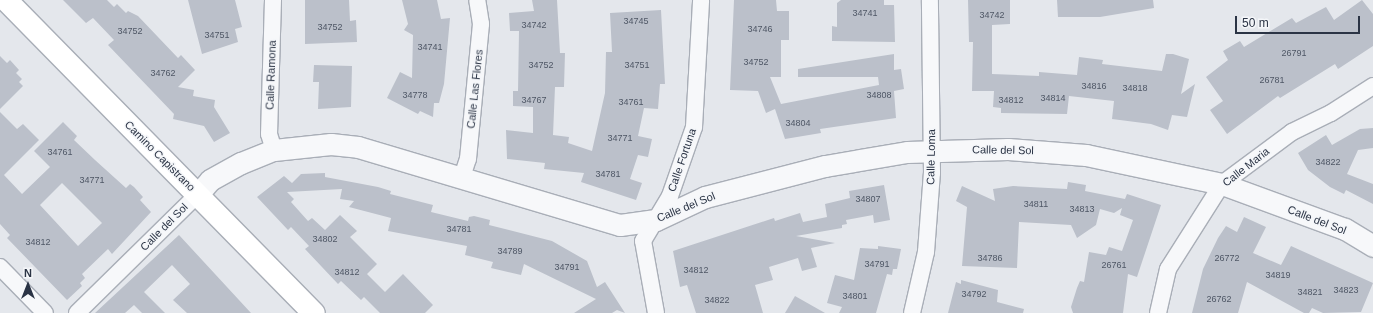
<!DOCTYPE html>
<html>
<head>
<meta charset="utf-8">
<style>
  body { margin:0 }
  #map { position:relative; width:1373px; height:313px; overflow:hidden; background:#e4e7ec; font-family:Arial,sans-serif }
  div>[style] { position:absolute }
  .building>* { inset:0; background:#bbc0ca }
  .roads { filter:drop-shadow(1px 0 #a9aeb7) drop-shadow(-1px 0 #a9aeb7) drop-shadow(0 1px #a9aeb7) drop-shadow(0 -1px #a9aeb7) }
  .minor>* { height:16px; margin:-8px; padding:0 8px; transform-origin:8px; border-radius:8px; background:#f7f8fa }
  .tertiary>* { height:21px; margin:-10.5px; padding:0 10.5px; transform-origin:10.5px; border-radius:10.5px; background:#f7f8fa }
  .secondary>* { height:22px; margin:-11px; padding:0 11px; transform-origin:11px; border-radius:11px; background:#fff }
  span { translate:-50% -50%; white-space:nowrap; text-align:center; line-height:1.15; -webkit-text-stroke:3px #f4f6f9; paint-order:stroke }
  .number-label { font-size:9px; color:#4f5766 }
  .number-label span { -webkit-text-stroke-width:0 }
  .street-label { font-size:11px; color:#2b3445 }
  .north { position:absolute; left:8px; top:265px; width:40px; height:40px; -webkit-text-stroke:3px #f4f6f9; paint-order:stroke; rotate:0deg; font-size:11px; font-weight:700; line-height:16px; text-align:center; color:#2b3445 }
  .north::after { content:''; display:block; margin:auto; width:14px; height:18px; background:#2b3445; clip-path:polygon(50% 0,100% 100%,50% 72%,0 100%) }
  .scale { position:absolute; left:1235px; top:16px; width:125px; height:18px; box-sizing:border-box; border:2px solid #2b3445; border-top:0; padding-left:5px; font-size:12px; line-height:14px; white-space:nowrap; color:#2b3445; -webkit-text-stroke:3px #f4f6f9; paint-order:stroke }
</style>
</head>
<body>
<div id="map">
  <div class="building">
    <div style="clip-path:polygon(63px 0,107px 0,114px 7px,117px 4px,126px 13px,128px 11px,138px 16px,178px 58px,181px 55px,195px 70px,178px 87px,194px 90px,193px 96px,215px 100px,214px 107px,230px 133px,214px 142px,204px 126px,173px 119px,174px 114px,108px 45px,114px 40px,93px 18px,86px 23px)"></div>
    <div style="clip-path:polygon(188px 0,235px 0,242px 27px,235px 29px,238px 42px,202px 54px)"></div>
    <div style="clip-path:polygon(305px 0,349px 0,350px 21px,356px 20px,357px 42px,305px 44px)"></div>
    <div style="clip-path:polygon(402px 0,437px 0,441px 19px,450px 18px,444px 84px,439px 103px,434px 103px,433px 117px,420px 111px,418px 114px,387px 98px,400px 72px,412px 78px,413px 35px,404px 30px,408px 24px)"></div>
    <div style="clip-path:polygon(532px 0,557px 0,560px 53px,565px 53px,564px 87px,555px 87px,553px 135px,569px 137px,568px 143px,592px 151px,605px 93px,606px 52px,612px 52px,610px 13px,661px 10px,665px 84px,660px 84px,658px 109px,644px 108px,638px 136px,652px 139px,648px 157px,638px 155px,630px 179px,642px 183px,636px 200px,581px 182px,584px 173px,544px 169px,545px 163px,507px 159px,506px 130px,533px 133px,533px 107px,513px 106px,513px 91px,518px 91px,519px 31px,510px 31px,509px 13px,534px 11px)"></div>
    <div style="clip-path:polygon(734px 0,776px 0,777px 11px,789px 11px,789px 40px,781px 40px,781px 77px,770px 77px,781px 104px,879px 85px,878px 77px,798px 77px,798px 69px,894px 54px,894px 70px,901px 69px,904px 89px,894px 91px,896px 118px,820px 129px,821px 133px,785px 139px,775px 109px,766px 113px,758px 91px,730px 90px)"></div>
    <div style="clip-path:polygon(841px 0,884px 0,884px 5px,894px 5px,895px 42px,832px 41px,832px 26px,837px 27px,837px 3px)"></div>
    <div style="clip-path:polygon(968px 0,1010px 0,1010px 24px,992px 25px,992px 74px,1039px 76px,1039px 72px,1077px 75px,1079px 57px,1103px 60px,1102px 64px,1162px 71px,1166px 54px,1173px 54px,1189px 59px,1181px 94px,1195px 84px,1187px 117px,1172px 115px,1168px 130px,1151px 124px,1112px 119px,1114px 101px,1069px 96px,1067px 114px,1001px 113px,1001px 108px,993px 107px,994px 91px,972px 91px,973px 42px,969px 42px)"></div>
    <div style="clip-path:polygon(1057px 0,1153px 0,1154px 8px,1100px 17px,1058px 17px)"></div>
    <div style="clip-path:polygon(1362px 0,1373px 14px,1373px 46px,1338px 69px,1335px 64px,1280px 98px,1278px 96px,1227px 134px,1210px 110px,1223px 101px,1206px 77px,1228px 60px,1223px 51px,1240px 41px,1244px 47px,1292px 18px,1296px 23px,1326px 7px,1334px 20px)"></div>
    <div style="clip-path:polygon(0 56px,7px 63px,10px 60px,19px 70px,16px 73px,22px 79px,19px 82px,23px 86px,0 109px)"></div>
    <div style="clip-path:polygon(314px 65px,352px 66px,351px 107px,318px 109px,319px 82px,313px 82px)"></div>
    <div style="clip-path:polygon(evenodd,0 112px,17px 129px,23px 124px,39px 140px,4px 175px,22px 194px,50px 167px,34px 151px,63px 122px,77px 136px,74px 140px,95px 160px,126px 188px,130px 184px,134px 187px,143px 197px,140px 200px,151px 212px,112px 254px,108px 249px,82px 274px,85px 278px,80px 283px,82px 286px,67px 300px,7px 238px,10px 235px,0 224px,0 112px,62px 183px,102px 223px,78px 246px,40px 205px,62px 183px)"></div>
    <div style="clip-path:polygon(1373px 128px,1373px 148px,1358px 150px,1347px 174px,1373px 184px,1373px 204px,1346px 190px,1344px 194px,1330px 187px,1308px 170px,1298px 153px,1326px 135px,1332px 145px,1360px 129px)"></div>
    <div style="clip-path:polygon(325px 173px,325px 177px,378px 187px,391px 191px,390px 194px,433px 205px,431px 212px,468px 221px,469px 217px,474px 216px,490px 220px,489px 225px,552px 241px,587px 261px,597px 287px,605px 282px,625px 313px,617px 310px,612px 313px,574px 313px,596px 299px,524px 264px,521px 275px,491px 268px,493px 262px,465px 255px,467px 246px,388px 231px,391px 218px,349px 207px,354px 201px,340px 199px,342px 189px,287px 192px,294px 199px,291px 202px,308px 221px,312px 218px,325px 230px,340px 215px,357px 231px,350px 237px,377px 264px,367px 274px,385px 292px,403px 274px,433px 305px,425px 313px,380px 313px,364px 297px,361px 300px,341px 281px,338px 284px,305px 249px,309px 246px,291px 227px,288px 230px,257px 197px,284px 176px,292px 183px,301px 174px)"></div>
    <div style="clip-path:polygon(1068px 182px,1086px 185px,1085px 191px,1125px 199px,1127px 194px,1161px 205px,1137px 277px,1128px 274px,1123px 313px,1073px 313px,1071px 307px,1077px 288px,1080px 281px,1084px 282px,1089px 252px,1106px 255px,1109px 247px,1122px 251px,1133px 220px,1120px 215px,1122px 208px,1114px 213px,1100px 209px,1096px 225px,1077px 238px,1071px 225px,1019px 222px,1017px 268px,962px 266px,967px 207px,956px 201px,962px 186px,995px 201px,993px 189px,1013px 186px,1067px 189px)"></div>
    <div style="clip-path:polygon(884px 185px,890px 220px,874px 223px,873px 215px,846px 220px,847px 224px,842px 225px,842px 228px,796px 236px,835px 243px,811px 248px,817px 267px,802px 271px,798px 258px,769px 267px,773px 280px,755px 285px,763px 313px,696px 313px,687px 285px,680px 287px,673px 251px,774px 218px,775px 221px,800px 213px,803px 222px,827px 217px,825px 204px,850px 198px,849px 191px)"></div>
    <div style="clip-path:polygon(1244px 217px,1266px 227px,1253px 253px,1281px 265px,1291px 246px,1373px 283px,1361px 312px,1323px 313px,1312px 308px,1309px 313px,1304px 313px,1247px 282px,1238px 313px,1192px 313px,1203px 269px,1218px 238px,1226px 226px,1237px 232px)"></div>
    <div style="clip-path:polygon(179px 235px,251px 313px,187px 313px,173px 300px,190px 284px,172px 265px,144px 292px,165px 313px,142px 313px,134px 305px,125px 313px,95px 313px)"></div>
    <div style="clip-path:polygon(878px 246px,901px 249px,897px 269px,893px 269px,892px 275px,887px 274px,876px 313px,839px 313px,842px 307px,827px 303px,835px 275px,854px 280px,860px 248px,878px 249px)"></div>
    <div style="clip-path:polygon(961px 280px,998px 290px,997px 302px,1024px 309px,1023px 313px,948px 313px,956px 282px,961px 284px)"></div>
    <div style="clip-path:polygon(795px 296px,825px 313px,785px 313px)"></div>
  </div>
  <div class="roads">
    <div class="minor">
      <div style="left:273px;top:0;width:134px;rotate:91.7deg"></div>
      <div style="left:269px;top:134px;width:17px;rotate:73deg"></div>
      <div style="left:462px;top:177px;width:19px;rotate:-72deg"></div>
      <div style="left:468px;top:159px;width:136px;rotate:-84.5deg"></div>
      <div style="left:481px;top:24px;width:24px;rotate:-99deg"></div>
      <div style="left:0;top:267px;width:64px;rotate:45.6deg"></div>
      <div style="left:77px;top:313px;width:170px;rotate:-44.5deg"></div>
      <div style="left:656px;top:313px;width:73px;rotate:-100.2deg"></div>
      <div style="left:643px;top:241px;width:52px;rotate:-59deg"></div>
      <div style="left:670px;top:196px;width:73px;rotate:-70.8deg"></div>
      <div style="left:694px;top:127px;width:127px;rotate:-86.8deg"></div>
      <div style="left:912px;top:313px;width:63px;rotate:-77.1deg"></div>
      <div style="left:926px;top:252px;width:79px;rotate:-85.7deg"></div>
      <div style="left:932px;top:173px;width:173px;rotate:-90.7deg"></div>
      <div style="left:1158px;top:313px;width:45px;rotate:-77.2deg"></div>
      <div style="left:1168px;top:269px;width:101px;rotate:-57.6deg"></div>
      <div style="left:1222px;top:184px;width:87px;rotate:-36.6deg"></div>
      <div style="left:1292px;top:132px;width:43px;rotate:-26deg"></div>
      <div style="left:1331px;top:113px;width:50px;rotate:-32.7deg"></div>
    </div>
    <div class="tertiary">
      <div style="left:198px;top:194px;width:18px;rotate:-49deg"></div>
      <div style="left:210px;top:180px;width:35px;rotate:-29deg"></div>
      <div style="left:241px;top:163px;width:35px;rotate:-22deg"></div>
      <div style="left:274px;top:150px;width:57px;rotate:-6deg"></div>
      <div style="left:331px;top:144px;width:27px;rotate:6deg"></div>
      <div style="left:358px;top:147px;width:273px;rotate:16.6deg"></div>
      <div style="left:620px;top:225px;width:36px;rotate:-8deg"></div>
      <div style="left:656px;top:220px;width:54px;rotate:-25.1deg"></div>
      <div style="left:705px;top:197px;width:124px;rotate:-14.5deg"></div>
      <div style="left:825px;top:166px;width:83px;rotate:-9.7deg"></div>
      <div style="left:907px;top:152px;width:101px;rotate:-1.7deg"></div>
      <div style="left:1008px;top:149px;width:78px;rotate:4.4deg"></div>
      <div style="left:1086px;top:155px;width:139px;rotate:12deg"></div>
      <div style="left:1222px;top:184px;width:131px;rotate:20.1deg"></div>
      <div style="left:1345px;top:229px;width:33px;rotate:31deg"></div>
    </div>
    <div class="secondary">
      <div style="left:6px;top:0;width:439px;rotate:45.5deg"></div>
    </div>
  </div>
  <div class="number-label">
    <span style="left:865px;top:13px">34741</span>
    <span style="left:992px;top:15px">34742</span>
    <span style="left:636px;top:21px">34745</span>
    <span style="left:534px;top:25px">34742</span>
    <span style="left:330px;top:27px">34752</span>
    <span style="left:760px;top:29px">34746</span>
    <span style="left:130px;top:31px">34752</span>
    <span style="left:217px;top:35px">34751</span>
    <span style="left:430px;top:47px">34741</span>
    <span style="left:1294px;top:53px">26791</span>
    <span style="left:756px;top:62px">34752</span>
    <span style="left:541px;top:65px">34752</span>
    <span style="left:637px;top:65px">34751</span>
    <span style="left:163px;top:73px">34762</span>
    <span style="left:1272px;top:80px">26781</span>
    <span style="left:1094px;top:86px">34816</span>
    <span style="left:1135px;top:88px">34818</span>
    <span style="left:415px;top:95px">34778</span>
    <span style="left:879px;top:95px">34808</span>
    <span style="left:1053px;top:98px">34814</span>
    <span style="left:534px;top:100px">34767</span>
    <span style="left:1011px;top:100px">34812</span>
    <span style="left:631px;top:102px">34761</span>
    <span style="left:798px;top:123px">34804</span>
    <span style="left:620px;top:138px">34771</span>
    <span style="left:60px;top:152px">34761</span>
    <span style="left:1328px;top:162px">34822</span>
    <span style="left:608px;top:174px">34781</span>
    <span style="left:92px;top:180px">34771</span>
    <span style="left:868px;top:199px">34807</span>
    <span style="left:1036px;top:204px">34811</span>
    <span style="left:1082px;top:209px">34813</span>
    <span style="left:459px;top:229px">34781</span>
    <span style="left:325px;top:239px">34802</span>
    <span style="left:38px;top:242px">34812</span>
    <span style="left:510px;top:251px">34789</span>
    <span style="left:990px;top:258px">34786</span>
    <span style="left:1227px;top:258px">26772</span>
    <span style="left:877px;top:264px">34791</span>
    <span style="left:1114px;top:265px">26761</span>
    <span style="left:567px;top:267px">34791</span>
    <span style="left:696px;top:270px">34812</span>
    <span style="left:347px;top:272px">34812</span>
    <span style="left:1278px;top:275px">34819</span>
    <span style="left:1346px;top:290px">34823</span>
    <span style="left:1310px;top:292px">34821</span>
    <span style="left:974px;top:294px">34792</span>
    <span style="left:855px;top:296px">34801</span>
    <span style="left:1219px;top:299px">26762</span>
    <span style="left:717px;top:300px">34822</span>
  </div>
  <div class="street-label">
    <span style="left:271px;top:75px;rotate:-88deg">Calle Ramona</span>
    <span style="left:475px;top:89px;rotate:-84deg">Calle Las Flores</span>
    <span style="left:1003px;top:150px;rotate:1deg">Calle del Sol</span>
    <span style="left:160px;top:156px;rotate:45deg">Camino Capistrano</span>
    <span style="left:931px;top:157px;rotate:-89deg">Calle Loma</span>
    <span style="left:682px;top:160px;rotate:-71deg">Calle Fortuna</span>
    <span style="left:1246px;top:167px;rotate:-38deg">Calle Maria</span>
    <span style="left:686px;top:207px;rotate:-22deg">Calle del Sol</span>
    <span style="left:1317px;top:220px;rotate:21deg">Calle del Sol</span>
    <span style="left:164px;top:227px;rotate:-45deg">Calle del Sol</span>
  </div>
  <div class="north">N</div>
  <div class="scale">50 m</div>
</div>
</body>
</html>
